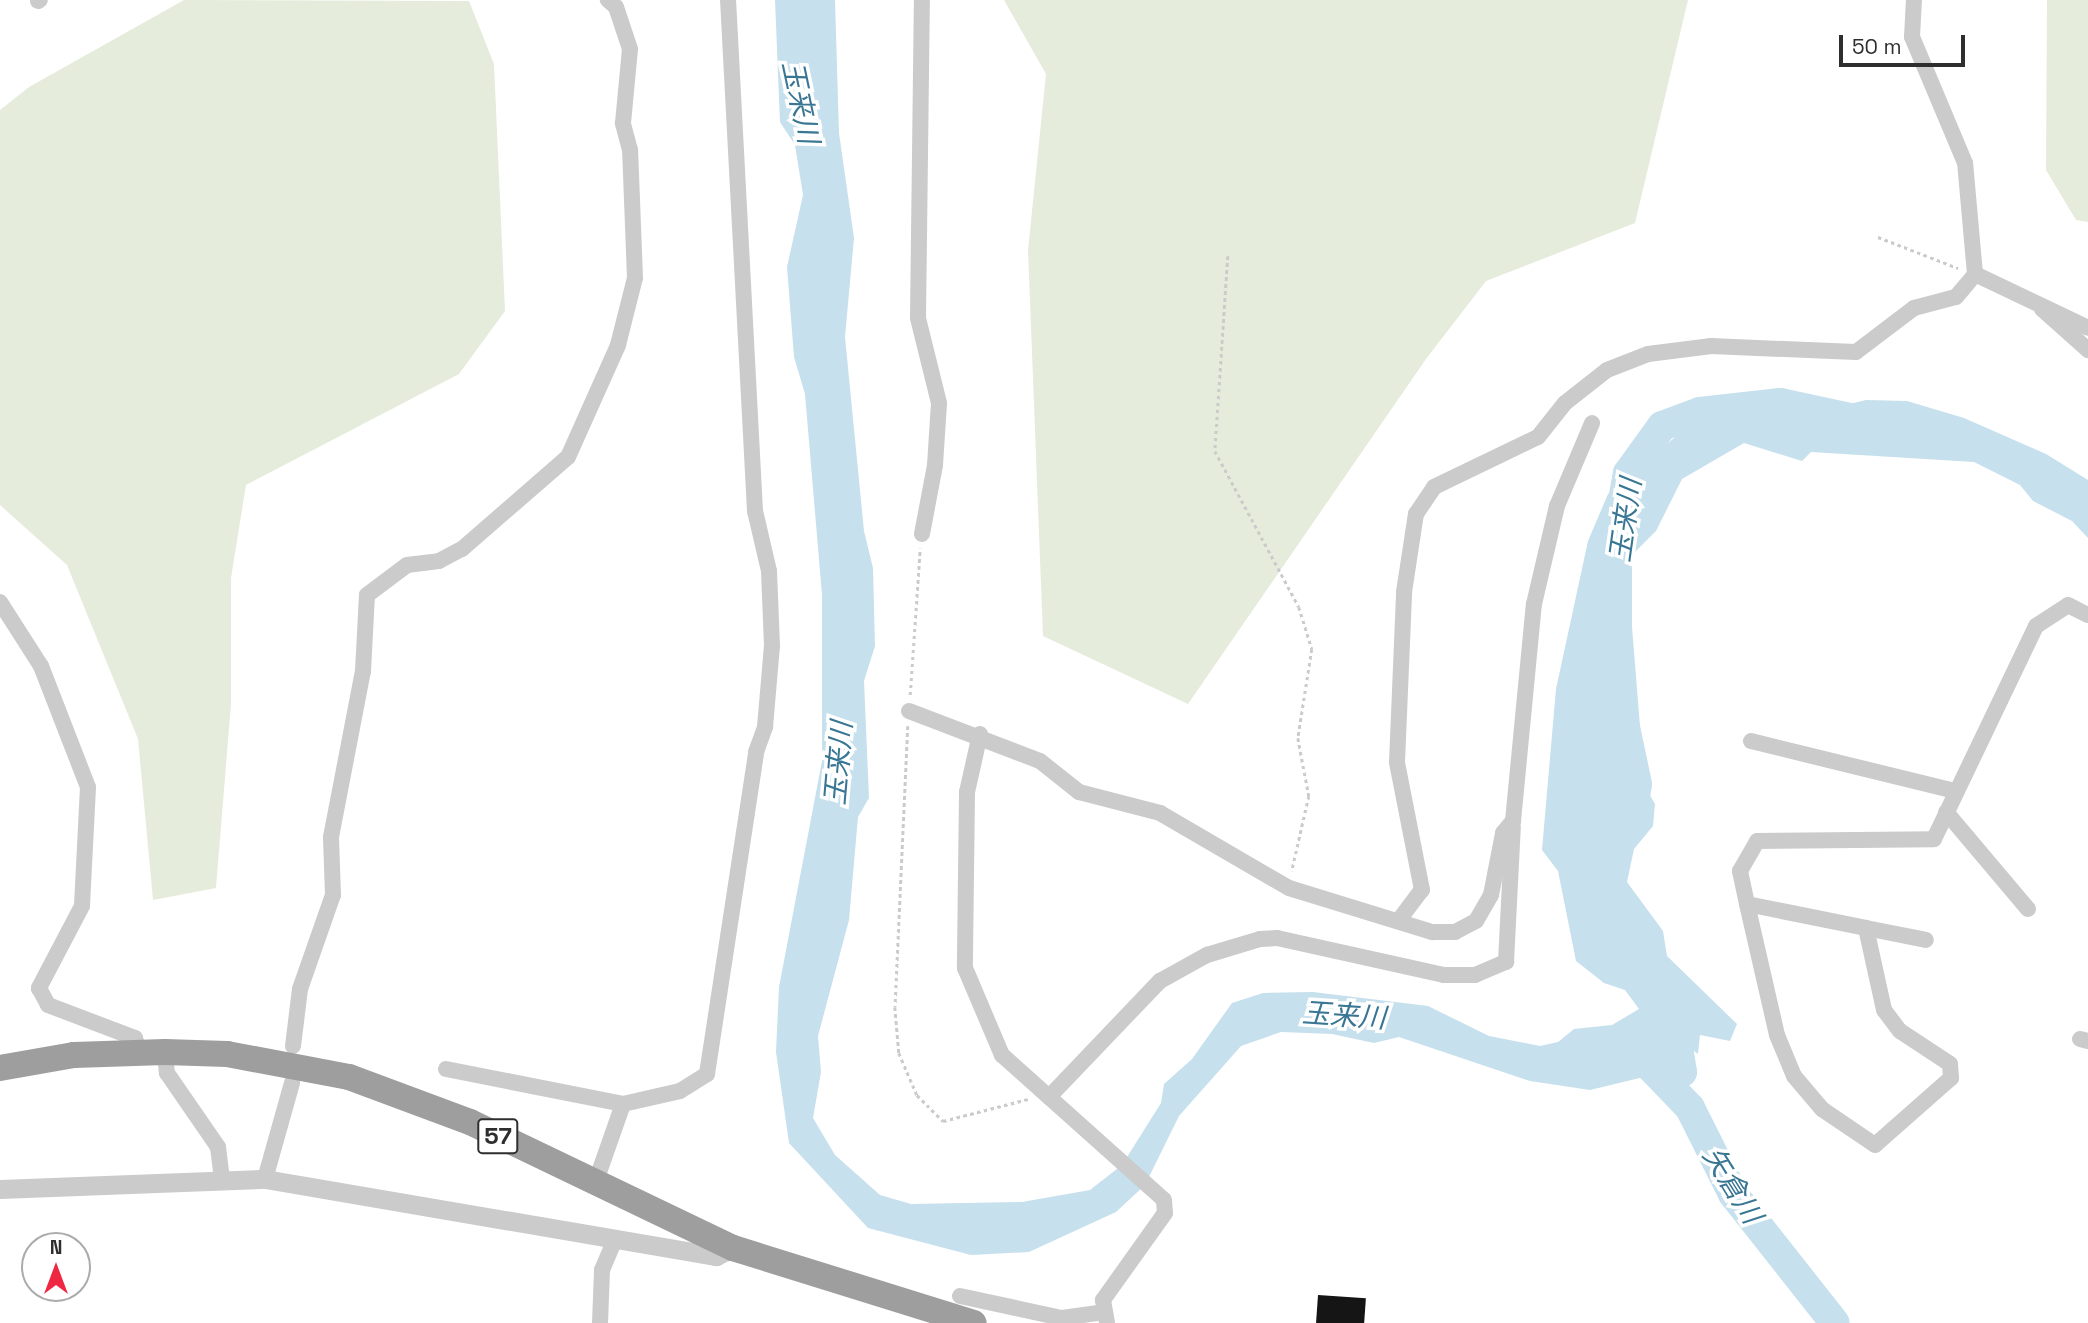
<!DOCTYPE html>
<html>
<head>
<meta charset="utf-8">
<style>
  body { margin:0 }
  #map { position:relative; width:2088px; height:1323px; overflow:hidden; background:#fff; font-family:"Space Grotesk","Noto Sans JP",sans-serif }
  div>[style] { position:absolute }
  .green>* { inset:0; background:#e5ecdb }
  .water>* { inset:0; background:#c6e0ed }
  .river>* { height:30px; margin:-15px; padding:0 15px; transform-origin:15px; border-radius:15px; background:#c6e0ed }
  .building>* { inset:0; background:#151515; transform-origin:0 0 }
  .path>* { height:2.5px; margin-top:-1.25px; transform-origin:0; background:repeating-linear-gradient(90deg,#cbcbcb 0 3.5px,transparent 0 7px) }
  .minor>* { height:16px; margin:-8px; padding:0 8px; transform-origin:8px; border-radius:8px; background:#cbcbcb }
  .tertiary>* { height:19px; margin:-9.5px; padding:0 9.5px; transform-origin:9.5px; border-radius:9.5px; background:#cbcbcb }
  .trunk>* { height:26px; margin:-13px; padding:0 13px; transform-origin:13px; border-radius:13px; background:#9e9e9e }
  span { translate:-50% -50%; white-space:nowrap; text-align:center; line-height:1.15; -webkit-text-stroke:7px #fff; paint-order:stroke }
  .shield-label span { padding:2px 5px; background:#fff; border:2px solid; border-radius:5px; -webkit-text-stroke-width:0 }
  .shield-label { font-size:24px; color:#2e2e2e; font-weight:700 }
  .water-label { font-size:28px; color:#387694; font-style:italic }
  .north { position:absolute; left:21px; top:1232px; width:70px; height:70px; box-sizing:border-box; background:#fff; border:2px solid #ababab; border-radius:50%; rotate:0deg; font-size:19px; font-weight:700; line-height:28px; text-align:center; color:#2e2e2e }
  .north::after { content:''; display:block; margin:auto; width:24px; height:32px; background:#ee2742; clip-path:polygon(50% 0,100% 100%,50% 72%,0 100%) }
  .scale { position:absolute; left:1839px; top:35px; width:126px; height:32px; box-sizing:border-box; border:4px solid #2e2e2e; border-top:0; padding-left:9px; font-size:21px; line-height:24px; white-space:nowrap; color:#2e2e2e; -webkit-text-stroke:5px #fff; paint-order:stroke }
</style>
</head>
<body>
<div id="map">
  <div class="green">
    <div style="clip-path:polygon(184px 0,469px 1px,494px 64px,505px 311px,459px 374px,246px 485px,231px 578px,231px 704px,216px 888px,153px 900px,138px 739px,67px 565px,0 505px,0 110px,29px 87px)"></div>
    <div style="clip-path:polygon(1004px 0,1688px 0,1635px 223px,1486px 281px,1426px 359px,1188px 704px,1043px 636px,1028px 250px,1046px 74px)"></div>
    <div style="clip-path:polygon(2047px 0,2088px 0,2088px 222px,2076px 220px,2046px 170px)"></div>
  </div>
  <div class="water">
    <div style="clip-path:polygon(775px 0,835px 0,839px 133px,854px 238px,845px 337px,864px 531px,873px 568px,875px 646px,864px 681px,869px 798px,858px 817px,849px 920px,818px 1036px,821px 1072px,813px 1118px,835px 1155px,880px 1195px,911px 1204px,1022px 1202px,1090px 1190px,1122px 1165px,1161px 1103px,1164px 1084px,1192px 1059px,1232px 1003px,1263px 993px,1313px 992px,1428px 1006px,1489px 1036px,1540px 1046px,1558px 1042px,1574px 1029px,1612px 1025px,1639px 1009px,1625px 990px,1604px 983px,1576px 961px,1558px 871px,1542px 850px,1556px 689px,1588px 541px,1608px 494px,1700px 416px,1717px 422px,1757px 408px,1795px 417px,1866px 400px,1907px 401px,1964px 418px,2046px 454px,2088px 480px,2088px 538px,2072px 521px,2033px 501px,2020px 485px,1974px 462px,1811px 452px,1802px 461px,1744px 443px,1682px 479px,1656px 531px,1627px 560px,1608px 622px,1625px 645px,1628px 677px,1618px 719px,1629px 752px,1622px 782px,1644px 785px,1655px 804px,1653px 826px,1634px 849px,1627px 882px,1663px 931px,1667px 956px,1737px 1024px,1730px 1041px,1700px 1035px,1698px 1054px,1686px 1045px,1648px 1076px,1590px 1090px,1530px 1081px,1399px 1037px,1374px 1043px,1332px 1034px,1281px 1032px,1241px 1046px,1179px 1116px,1145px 1185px,1116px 1212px,1029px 1252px,971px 1255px,868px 1228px,789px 1143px,776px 1052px,779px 987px,822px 761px,822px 595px,805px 394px,794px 357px,787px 267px,803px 195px,795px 145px,780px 122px)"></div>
  </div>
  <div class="river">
    <div style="left:1631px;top:825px;width:41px;rotate:-81.7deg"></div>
    <div style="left:1637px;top:784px;width:58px;rotate:-101.9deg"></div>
    <div style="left:1625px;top:727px;width:100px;rotate:-94.6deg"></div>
    <div style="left:1617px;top:627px;width:93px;rotate:-90deg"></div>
    <div style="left:1617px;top:534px;width:62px;rotate:-79.8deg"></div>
    <div style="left:1628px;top:473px;width:58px;rotate:-54.1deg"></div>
    <div style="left:1662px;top:426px;width:40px;rotate:-20.2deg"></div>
    <div style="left:1700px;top:412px;width:81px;rotate:-6.4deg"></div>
    <div style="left:1780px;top:403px;width:81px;rotate:12.1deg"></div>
    <div style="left:1627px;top:1048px;width:60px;rotate:23.6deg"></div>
    <div style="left:1682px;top:1072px;width:45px;rotate:-99deg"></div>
    <div style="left:1675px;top:1028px;width:16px;rotate:-120deg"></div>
    <div style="left:1645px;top:1061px;width:65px;rotate:46.2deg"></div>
    <div style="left:1690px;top:1108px;width:96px;rotate:63.4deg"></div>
    <div style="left:1733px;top:1194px;width:164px;rotate:51.7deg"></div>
  </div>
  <div class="building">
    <div style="left:1318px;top:1295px;width:48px;height:28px;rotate:4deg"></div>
  </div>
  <div class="path">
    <div style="left:1878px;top:237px;width:86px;rotate:21.2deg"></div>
    <div style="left:1228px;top:256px;width:195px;rotate:93.8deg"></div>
    <div style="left:1215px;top:451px;width:177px;rotate:61.7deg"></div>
    <div style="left:1299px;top:607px;width:44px;rotate:72.8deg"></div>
    <div style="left:1312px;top:649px;width:90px;rotate:98.9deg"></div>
    <div style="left:1298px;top:738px;width:59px;rotate:79.3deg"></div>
    <div style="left:1309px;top:796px;width:77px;rotate:102.8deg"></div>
    <div style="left:910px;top:695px;width:147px;rotate:-86.1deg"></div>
    <div style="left:908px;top:726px;width:281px;rotate:92.6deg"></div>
    <div style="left:895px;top:1007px;width:46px;rotate:85deg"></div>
    <div style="left:899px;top:1053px;width:46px;rotate:66.8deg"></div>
    <div style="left:917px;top:1095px;width:37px;rotate:45deg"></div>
    <div style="left:943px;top:1121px;width:88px;rotate:-14.5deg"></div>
  </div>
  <div class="minor">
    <div style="left:38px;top:1px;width:2px;rotate:-27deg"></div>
    <div style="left:1975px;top:274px;width:125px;rotate:25.5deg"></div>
    <div style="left:2042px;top:309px;width:62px;rotate:41.7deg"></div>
    <div style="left:922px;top:534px;width:70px;rotate:-79.3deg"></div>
    <div style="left:935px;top:465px;width:62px;rotate:-86.3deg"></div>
    <div style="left:939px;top:403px;width:88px;rotate:-103.9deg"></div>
    <div style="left:918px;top:318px;width:318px;rotate:-89.3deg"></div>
    <div style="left:0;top:602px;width:76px;rotate:57.4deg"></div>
    <div style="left:41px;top:666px;width:130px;rotate:68.8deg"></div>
    <div style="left:88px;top:787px;width:119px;rotate:92.9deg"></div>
    <div style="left:82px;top:906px;width:93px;rotate:117.7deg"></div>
    <div style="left:39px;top:988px;width:19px;rotate:62deg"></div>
    <div style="left:48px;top:1005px;width:93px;rotate:20.8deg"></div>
    <div style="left:135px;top:1038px;width:15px;rotate:74deg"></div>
    <div style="left:909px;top:711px;width:140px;rotate:20.9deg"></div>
    <div style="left:1040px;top:761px;width:50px;rotate:38.5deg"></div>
    <div style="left:1079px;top:792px;width:84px;rotate:14.5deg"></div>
    <div style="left:1160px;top:813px;width:149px;rotate:30.2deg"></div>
    <div style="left:1289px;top:888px;width:150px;rotate:17.1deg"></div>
    <div style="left:1432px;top:932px;width:23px"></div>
    <div style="left:1455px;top:932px;width:24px;rotate:-28deg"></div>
    <div style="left:1476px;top:921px;width:30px;rotate:-60deg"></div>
    <div style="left:1491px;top:895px;width:63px;rotate:-79deg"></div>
    <div style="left:1503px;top:833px;width:16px;rotate:-50deg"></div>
    <div style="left:1513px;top:821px;width:218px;rotate:-84.5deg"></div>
    <div style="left:1534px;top:604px;width:101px;rotate:-76.8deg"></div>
    <div style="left:1557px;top:506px;width:90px;rotate:-67.1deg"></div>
    <div style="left:980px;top:734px;width:59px;rotate:102.6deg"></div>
    <div style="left:967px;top:792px;width:176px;rotate:90.7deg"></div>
    <div style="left:965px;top:968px;width:95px;rotate:67deg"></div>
    <div style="left:1002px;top:1055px;width:217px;rotate:41.8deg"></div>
    <div style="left:1164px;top:1200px;width:13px;rotate:86deg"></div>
    <div style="left:1165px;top:1213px;width:107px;rotate:125.5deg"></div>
    <div style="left:1103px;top:1300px;width:23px;rotate:80deg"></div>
    <div style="left:1751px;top:741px;width:210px;rotate:13.8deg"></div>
    <div style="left:1946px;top:812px;width:127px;rotate:49.8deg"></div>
    <div style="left:1747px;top:904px;width:121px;rotate:11.4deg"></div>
    <div style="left:1866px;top:928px;width:84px;rotate:77.6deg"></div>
    <div style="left:1884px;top:1010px;width:26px;rotate:53deg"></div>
    <div style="left:1900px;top:1031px;width:60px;rotate:33.4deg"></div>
    <div style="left:1950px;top:1064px;width:14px;rotate:86deg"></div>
    <div style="left:1951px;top:1078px;width:101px;rotate:138.6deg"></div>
    <div style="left:1875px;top:1145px;width:64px;rotate:-145.8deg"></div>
    <div style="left:1822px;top:1109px;width:43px;rotate:-130.3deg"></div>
    <div style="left:1794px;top:1076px;width:44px;rotate:-112.5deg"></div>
    <div style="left:1777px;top:1035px;width:134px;rotate:-102.9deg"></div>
    <div style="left:1747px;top:904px;width:34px;rotate:-102deg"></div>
    <div style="left:1740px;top:871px;width:34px;rotate:-60deg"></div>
    <div style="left:1757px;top:841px;width:177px;rotate:-0.6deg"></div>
    <div style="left:1934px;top:839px;width:236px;rotate:-64.4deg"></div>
    <div style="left:2036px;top:626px;width:38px;rotate:-33deg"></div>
    <div style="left:2068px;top:605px;width:22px;rotate:27deg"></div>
    <div style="left:1399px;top:920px;width:38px;rotate:-53deg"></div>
    <div style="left:1422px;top:890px;width:130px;rotate:-101.1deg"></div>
    <div style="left:1397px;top:762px;width:170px;rotate:-87.6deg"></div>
    <div style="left:1404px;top:592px;width:79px;rotate:-81.3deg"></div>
    <div style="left:1416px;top:514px;width:32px;rotate:-56deg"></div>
    <div style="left:1434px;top:487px;width:115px;rotate:-25.7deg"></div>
    <div style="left:1538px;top:437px;width:43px;rotate:-51.5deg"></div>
    <div style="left:1565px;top:403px;width:53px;rotate:-38.2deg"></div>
    <div style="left:1607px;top:370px;width:44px;rotate:-21.3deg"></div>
    <div style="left:1648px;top:354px;width:64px;rotate:-7.2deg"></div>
    <div style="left:1711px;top:346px;width:145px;rotate:2.4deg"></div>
    <div style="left:1856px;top:352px;width:73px;rotate:-37.2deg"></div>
    <div style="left:1914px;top:308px;width:43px;rotate:-14.7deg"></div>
    <div style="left:1956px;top:297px;width:30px;rotate:-50deg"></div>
    <div style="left:1975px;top:274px;width:111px;rotate:-95.1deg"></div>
    <div style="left:1965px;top:163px;width:137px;rotate:-112.8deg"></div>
    <div style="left:1912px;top:37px;width:37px;rotate:-87deg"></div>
    <div style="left:1866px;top:928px;width:61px;rotate:11.3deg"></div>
    <div style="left:2080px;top:1039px;width:8px;rotate:14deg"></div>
    <div style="left:293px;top:1046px;width:57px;rotate:-83deg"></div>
    <div style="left:300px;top:989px;width:100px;rotate:-70.7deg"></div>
    <div style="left:333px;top:895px;width:58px;rotate:-92deg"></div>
    <div style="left:331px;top:837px;width:169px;rotate:-79.1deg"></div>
    <div style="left:363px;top:671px;width:76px;rotate:-87deg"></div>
    <div style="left:367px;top:595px;width:50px;rotate:-36.9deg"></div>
    <div style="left:407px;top:565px;width:32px;rotate:-7deg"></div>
    <div style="left:439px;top:561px;width:26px;rotate:-28deg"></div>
    <div style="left:462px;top:549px;width:140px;rotate:-41deg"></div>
    <div style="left:568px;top:457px;width:123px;rotate:-65.9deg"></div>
    <div style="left:618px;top:345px;width:69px;rotate:-75.8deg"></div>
    <div style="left:635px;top:278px;width:128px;rotate:-92.2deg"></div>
    <div style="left:630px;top:150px;width:28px;rotate:-105deg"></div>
    <div style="left:623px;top:123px;width:74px;rotate:-84.6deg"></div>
    <div style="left:630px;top:49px;width:44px;rotate:-108.4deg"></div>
    <div style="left:616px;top:7px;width:11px;rotate:-139deg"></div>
    <div style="left:165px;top:1052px;width:21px;rotate:85deg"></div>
    <div style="left:167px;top:1073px;width:90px;rotate:55.4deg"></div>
    <div style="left:218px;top:1147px;width:31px;rotate:83deg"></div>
    <div style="left:446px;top:1069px;width:180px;rotate:11.2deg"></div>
    <div style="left:623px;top:1104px;width:85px;rotate:109.3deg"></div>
    <div style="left:1049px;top:1097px;width:161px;rotate:-46.3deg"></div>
    <div style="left:1160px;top:981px;width:54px;rotate:-29deg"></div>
    <div style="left:1207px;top:955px;width:55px;rotate:-16.8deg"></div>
    <div style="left:1260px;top:939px;width:17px;rotate:-3deg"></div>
    <div style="left:1277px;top:938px;width:171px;rotate:12.5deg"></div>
    <div style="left:1444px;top:975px;width:31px"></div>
    <div style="left:1475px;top:975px;width:34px;rotate:-23deg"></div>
    <div style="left:1506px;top:962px;width:136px;rotate:-87.1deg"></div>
    <div style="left:623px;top:1104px;width:58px;rotate:-12.8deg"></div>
    <div style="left:680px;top:1091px;width:32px;rotate:-32deg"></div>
    <div style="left:707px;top:1074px;width:326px;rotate:-81.3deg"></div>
    <div style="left:756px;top:752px;width:27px;rotate:-70deg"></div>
    <div style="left:765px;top:727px;width:81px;rotate:-85.1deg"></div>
    <div style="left:772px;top:646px;width:75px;rotate:-92.3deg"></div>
    <div style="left:769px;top:571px;width:62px;rotate:-103.1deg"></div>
    <div style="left:755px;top:511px;width:512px;rotate:-93.02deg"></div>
    <div style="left:265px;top:1179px;width:100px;rotate:-74.3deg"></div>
    <div style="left:960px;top:1296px;width:104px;rotate:12.2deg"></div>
    <div style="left:1062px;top:1318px;width:42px;rotate:-8.1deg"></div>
    <div style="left:600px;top:1323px;width:53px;rotate:-87.8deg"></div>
    <div style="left:602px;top:1270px;width:33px;rotate:-67deg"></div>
  </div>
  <div class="tertiary">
    <div style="left:0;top:1189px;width:265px;rotate:-2.2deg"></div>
    <div style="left:265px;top:1179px;width:458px;rotate:9.7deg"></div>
    <div style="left:716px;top:1256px;width:19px;rotate:-25deg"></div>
  </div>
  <div class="trunk">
    <div style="left:0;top:1068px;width:75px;rotate:-10deg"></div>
    <div style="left:74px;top:1055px;width:91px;rotate:-1.9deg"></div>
    <div style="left:165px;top:1052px;width:62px;rotate:1.8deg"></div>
    <div style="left:227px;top:1054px;width:124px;rotate:10.7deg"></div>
    <div style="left:349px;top:1077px;width:129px;rotate:20.4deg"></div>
    <div style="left:470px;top:1122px;width:292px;rotate:25.6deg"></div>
    <div style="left:733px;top:1248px;width:252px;rotate:17.3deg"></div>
  </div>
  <div class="shield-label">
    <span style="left:498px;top:1136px">57</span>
  </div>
  <div class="water-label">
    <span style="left:801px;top:102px;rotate:78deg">玉来川</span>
    <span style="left:1625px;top:520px;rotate:-82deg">玉来川</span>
    <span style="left:838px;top:763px;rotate:-85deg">玉来川</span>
    <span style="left:1344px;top:1015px;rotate:4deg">玉来川</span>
    <span style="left:1733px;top:1185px;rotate:58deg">矢倉川</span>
  </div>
  <div class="north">N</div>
  <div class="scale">50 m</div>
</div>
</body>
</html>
